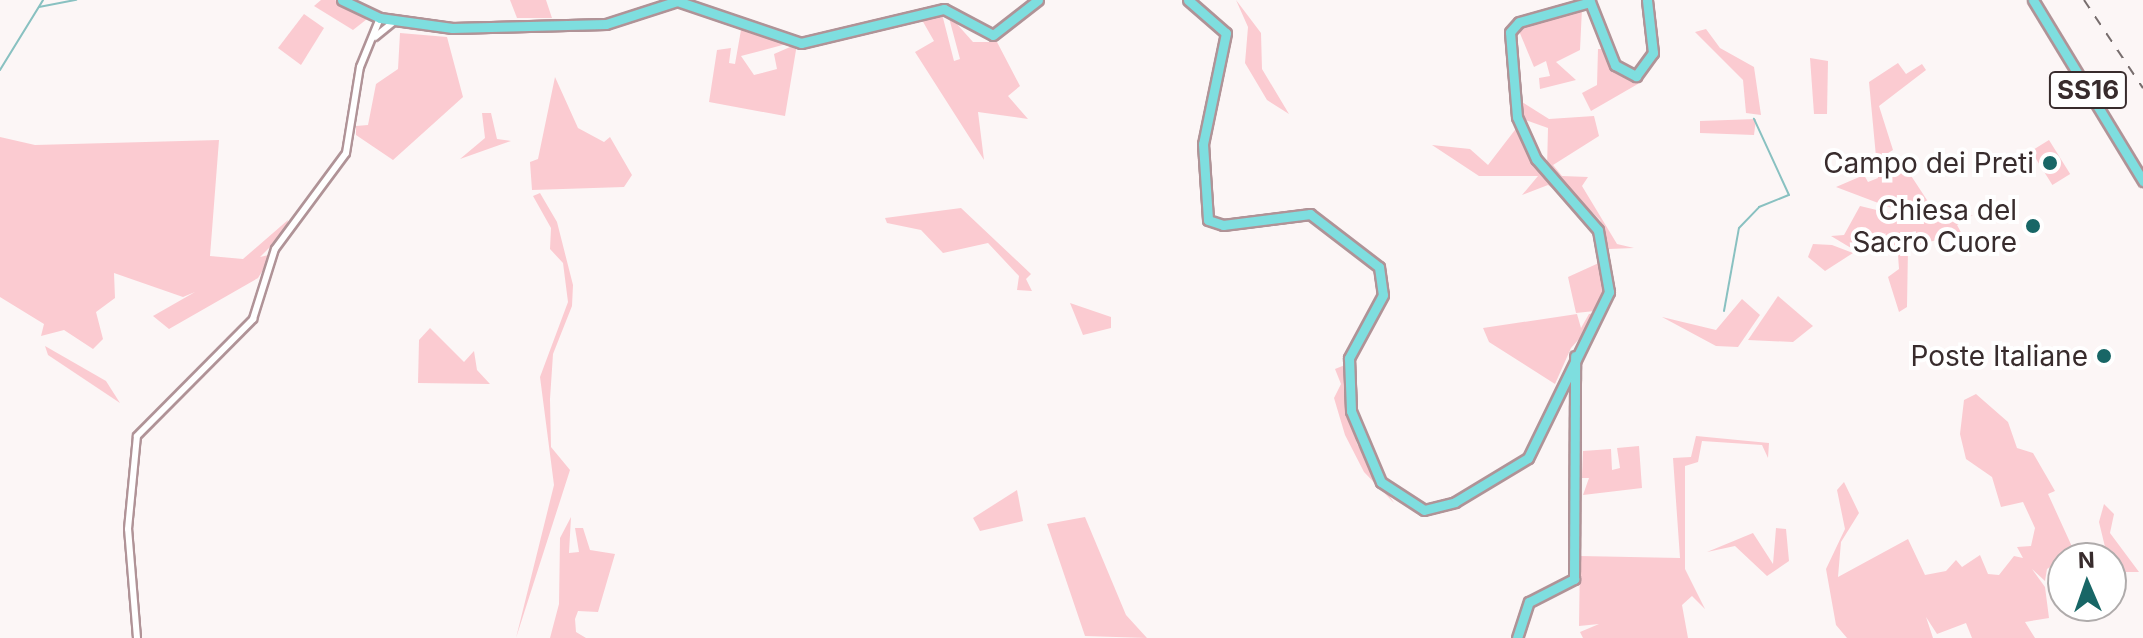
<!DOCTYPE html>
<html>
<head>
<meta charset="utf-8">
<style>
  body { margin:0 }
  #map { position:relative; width:2143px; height:638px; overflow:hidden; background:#fcf6f6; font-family:Inter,sans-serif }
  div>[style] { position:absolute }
  .green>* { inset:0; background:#fbcbd1; transform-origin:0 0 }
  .stream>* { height:2px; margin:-1px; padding:0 1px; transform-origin:1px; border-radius:1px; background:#89c1c1 }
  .roads { filter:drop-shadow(2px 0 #b09397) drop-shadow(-2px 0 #b09397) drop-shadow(0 2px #b09397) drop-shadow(0 -2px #b09397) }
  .minor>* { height:6px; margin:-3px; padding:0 3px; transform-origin:3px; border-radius:3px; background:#fff }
  .major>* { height:9px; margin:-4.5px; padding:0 4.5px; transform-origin:4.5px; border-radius:4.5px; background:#7ededf }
  .rail>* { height:2px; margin-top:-1px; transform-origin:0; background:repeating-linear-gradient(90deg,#776d6d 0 10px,transparent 0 20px) }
  .dots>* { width:22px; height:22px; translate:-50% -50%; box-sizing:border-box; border:4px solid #fff; border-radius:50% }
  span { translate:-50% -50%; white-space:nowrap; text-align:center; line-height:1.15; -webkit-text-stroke:8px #fff; paint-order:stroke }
  .shield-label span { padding:2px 6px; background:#fff; border:2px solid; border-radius:6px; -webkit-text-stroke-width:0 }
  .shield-label { font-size:26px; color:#382c2d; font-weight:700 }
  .poi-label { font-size:28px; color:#382c2d }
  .right { translate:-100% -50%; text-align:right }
  .north { position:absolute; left:2047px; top:542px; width:80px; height:80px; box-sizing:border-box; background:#fff; border:2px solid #afabab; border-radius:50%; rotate:358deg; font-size:22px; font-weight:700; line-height:32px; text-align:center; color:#382c2d }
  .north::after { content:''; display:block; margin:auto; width:28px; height:36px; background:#186666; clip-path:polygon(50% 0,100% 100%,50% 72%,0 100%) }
</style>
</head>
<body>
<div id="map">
  <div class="green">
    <div style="clip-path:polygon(321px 0,335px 0,367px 19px,353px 30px,314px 6px)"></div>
    <div style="clip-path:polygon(510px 0,546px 0,552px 18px,517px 18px)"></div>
    <div style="clip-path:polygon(1236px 0,1261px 33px,1262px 69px,1289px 114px,1267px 100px,1245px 63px,1248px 27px)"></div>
    <div style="clip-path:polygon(1582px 8px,1580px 50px,1556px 62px,1576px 80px,1540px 89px,1539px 78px,1550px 76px,1546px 61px,1534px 67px,1519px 31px,1533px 19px)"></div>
    <div style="clip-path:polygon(304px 14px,324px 28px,301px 65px,278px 48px)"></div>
    <div style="clip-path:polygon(942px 14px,954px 61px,960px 59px,948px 14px,973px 42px,997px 42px,1020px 86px,1008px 96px,1028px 119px,978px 112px,984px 160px,915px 52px,934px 41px,922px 20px)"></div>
    <div style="clip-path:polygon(724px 22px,790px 43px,741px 56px,754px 75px,777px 69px,774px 54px,797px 44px,785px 116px,709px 102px,717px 50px,731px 48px,729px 63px,735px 64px,741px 30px)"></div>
    <div style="clip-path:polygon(1706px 29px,1720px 48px,1754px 67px,1761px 115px,1746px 113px,1743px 80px,1695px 32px)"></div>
    <div style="clip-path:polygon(400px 33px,447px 37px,463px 97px,393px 160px,356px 135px,356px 126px,368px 125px,376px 84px,398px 69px)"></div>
    <div style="clip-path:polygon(1598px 49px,1609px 49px,1620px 74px,1643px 81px,1591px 111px,1582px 93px,1597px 85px)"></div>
    <div style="clip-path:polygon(1810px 58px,1828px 61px,1827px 114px,1814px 114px)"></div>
    <div style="clip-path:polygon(1898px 63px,1906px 74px,1922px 64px,1926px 70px,1879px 106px,1893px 150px,1883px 156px,1892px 171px,1906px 168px,1942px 223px,1973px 215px,1957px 225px,1965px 240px,1947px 237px,1908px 248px,1907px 307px,1899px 312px,1888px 277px,1899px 269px,1898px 255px,1876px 244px,1851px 248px,1831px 236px,1844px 235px,1860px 206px,1931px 223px,1836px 187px,1864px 175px,1868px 182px,1878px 178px,1869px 82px)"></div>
    <div style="clip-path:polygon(555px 77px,578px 128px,604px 142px,610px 137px,632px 175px,624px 187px,532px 190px,530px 162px,538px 159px)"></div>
    <div style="clip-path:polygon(1519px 100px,1549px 119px,1594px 116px,1599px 136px,1553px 165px,1562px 176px,1588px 177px,1582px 186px,1617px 244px,1634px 248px,1609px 249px,1600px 220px,1547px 168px,1548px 128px,1520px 118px)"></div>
    <div style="clip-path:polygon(482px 113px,491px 113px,497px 139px,511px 141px,460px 159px,485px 138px)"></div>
    <div style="clip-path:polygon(1756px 119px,1754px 135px,1700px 133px,1700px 121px)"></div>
    <div style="clip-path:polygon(1518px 126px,1526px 147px,1576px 205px,1548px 185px,1522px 195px,1538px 176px,1479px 176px,1432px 145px,1470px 149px,1488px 165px)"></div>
    <div style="clip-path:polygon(0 137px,35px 145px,219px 140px,210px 256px,243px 259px,288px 220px,286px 231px,260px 257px,273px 254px,258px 278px,169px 329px,153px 316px,195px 292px,183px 297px,114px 273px,115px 298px,96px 312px,103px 339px,93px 349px,64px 330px,41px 336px,44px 324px,0 297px)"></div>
    <div style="left:2049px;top:140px;width:40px;height:21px;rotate:58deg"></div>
    <div style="clip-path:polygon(540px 193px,557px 222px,573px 285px,572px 306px,553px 354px,550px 399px,551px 447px,570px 470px,516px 638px,554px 485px,540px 377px,568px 302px,563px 263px,550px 249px,551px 228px,533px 196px)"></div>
    <div style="clip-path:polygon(961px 208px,1031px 274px,1026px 279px,1032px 291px,1017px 290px,1019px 276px,988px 243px,943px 253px,921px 230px,887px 223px,885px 218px)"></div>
    <div style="clip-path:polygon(1588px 218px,1607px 277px,1604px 310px,1576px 313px,1568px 277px,1601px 262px)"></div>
    <div style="clip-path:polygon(1813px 244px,1832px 245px,1853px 253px,1825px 271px,1808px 257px)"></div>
    <div style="clip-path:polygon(1778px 296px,1813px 326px,1793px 342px,1748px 340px)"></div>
    <div style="clip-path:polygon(1742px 299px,1760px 315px,1738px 347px,1716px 346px,1662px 317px,1716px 330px)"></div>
    <div style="clip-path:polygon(1070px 303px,1111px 317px,1111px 328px,1083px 335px)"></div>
    <div style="clip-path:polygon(1603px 312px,1571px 348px,1555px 384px,1489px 342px,1483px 328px,1577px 314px,1581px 328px,1589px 314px)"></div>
    <div style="clip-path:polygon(430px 328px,464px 362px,474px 351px,477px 370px,490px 384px,418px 383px,419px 340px)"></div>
    <div style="clip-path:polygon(45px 346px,106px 381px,120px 403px,48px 355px)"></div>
    <div style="clip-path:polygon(1345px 365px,1357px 444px,1394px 503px,1364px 472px,1345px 435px,1334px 398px,1341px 384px,1335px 369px)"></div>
    <div style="clip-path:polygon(1976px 394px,2008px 422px,2017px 448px,2033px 453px,2055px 491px,2048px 494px,2074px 551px,2047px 569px,2045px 581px,2032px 569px,2045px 587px,2049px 618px,2025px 622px,2035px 638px,1972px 638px,1966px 623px,1937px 634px,1926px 617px,1933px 638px,1847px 638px,1836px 625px,1826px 569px,1845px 529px,1837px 490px,1844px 482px,1859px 513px,1841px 542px,1838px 577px,1908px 539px,1925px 575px,1946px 571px,1956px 560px,1962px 567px,1980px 555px,1988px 574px,1999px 575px,2014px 556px,2023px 558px,2017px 547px,2031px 546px,2035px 528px,2023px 502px,2001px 507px,1992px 477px,1966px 459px,1960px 434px,1964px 400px)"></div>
    <div style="clip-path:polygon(1696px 436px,1769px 443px,1768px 458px,1762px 445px,1702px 441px,1698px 462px,1685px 466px,1685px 569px,1705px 609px,1692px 596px,1682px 605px,1688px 638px,1583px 638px,1580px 632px,1599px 624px,1579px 626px,1580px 556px,1680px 558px,1673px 458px,1691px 457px)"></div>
    <div style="clip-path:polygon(1639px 446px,1642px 488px,1583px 495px,1589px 478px,1582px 478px,1583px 451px,1611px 449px,1612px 470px,1620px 468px,1617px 448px)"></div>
    <div style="clip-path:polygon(1017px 490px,1023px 521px,980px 531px,973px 518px)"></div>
    <div style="clip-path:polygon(2104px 504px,2114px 514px,2110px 533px,2139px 572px,2111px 572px,2099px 522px)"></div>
    <div style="clip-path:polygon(571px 517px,569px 553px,579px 552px,575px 528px,583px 528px,590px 550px,615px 554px,598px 612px,578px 611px,575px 619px,576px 632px,586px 638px,550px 638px,559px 604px,560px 538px)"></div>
    <div style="clip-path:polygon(1085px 517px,1126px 615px,1147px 638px,1085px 636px,1047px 524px)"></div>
    <div style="clip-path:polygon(1776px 528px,1786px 529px,1789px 561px,1767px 576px,1735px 546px,1707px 552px,1753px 533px,1773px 564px)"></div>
  </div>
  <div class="stream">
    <div style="left:39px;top:7px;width:38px;rotate:-11deg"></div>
    <div style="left:0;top:70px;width:82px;rotate:-58.4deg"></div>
    <div style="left:1724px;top:311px;width:84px;rotate:-79.8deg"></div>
    <div style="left:1739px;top:228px;width:29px;rotate:-46deg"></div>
    <div style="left:1759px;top:207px;width:32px;rotate:-22deg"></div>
    <div style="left:1789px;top:195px;width:84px;rotate:-114.7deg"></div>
  </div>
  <div class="roads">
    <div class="minor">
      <div style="left:375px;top:37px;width:26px;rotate:-39deg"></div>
      <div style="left:137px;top:638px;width:109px;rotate:-94.7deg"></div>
      <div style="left:128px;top:529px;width:93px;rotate:-84.5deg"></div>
      <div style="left:137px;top:436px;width:165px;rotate:-45.2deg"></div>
      <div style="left:253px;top:319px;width:73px;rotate:-72.6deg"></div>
      <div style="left:275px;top:249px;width:119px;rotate:-53.5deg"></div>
      <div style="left:346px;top:153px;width:87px;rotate:-80.8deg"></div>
      <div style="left:360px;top:67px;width:53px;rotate:-67.8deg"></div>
    </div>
    <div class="major">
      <div style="left:342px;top:0;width:42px;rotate:25.3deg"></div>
      <div style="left:380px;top:18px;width:73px;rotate:7.9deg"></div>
      <div style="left:452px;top:28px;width:154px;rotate:-1.5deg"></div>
      <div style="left:606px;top:24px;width:75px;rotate:-17.9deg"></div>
      <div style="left:677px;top:1px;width:131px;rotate:18.7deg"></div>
      <div style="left:801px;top:43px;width:147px;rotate:-13.4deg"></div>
      <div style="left:944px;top:9px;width:55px;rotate:28deg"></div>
      <div style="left:993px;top:35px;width:57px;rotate:-37.9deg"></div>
      <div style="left:1188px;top:0;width:50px;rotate:41deg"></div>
      <div style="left:1226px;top:33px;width:113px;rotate:101.7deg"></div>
      <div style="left:1203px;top:144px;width:76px;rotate:86.2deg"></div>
      <div style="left:1208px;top:220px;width:16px;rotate:18deg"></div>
      <div style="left:1223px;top:225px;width:88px;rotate:-7.2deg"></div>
      <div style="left:1310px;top:214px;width:87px;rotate:37.5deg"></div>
      <div style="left:1379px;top:267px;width:28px;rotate:82deg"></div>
      <div style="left:1383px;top:295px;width:72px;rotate:118.4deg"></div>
      <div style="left:1349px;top:358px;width:53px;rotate:87.8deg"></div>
      <div style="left:1351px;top:411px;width:77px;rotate:67.1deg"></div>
      <div style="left:1381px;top:482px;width:51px;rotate:33.1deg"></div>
      <div style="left:1424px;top:510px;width:32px;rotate:-14deg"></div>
      <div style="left:1455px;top:502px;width:85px;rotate:-31.1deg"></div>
      <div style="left:1528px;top:458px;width:185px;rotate:-64deg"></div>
      <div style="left:1609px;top:292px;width:63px;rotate:-100.1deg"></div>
      <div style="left:1598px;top:230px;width:94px;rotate:-131.1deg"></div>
      <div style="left:1536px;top:159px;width:46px;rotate:-114.3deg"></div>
      <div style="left:1517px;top:117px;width:85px;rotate:-94.7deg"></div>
      <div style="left:1510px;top:32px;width:13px;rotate:-48deg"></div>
      <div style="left:1519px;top:22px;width:74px;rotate:-15.7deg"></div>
      <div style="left:1590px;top:2px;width:68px;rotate:68.4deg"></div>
      <div style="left:1615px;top:65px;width:24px;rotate:28deg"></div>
      <div style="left:1636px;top:76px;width:29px;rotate:-54deg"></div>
      <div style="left:1653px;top:53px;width:53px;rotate:-96.5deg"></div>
      <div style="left:2033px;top:0;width:212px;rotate:58.7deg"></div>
      <div style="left:1517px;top:638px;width:38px;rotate:-72deg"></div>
      <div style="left:1529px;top:602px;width:51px;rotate:-27.1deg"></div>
      <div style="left:1574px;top:579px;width:223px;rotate:-89.7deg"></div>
    </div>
  </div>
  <div class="rail">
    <div style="left:2084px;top:0;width:106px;rotate:56.2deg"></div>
  </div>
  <div class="dots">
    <div style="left:2050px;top:163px;background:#186666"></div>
    <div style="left:2033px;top:226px;background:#186666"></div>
    <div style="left:2104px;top:356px;background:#186666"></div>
  </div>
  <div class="shield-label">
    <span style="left:2088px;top:90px">SS16</span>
  </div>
  <div class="poi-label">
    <span class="right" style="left:2034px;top:163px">Campo dei Preti</span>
    <span class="right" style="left:2017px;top:226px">Chiesa del<br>Sacro Cuore</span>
    <span class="right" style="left:2088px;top:356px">Poste Italiane</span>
  </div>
  <div class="north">N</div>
</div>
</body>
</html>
